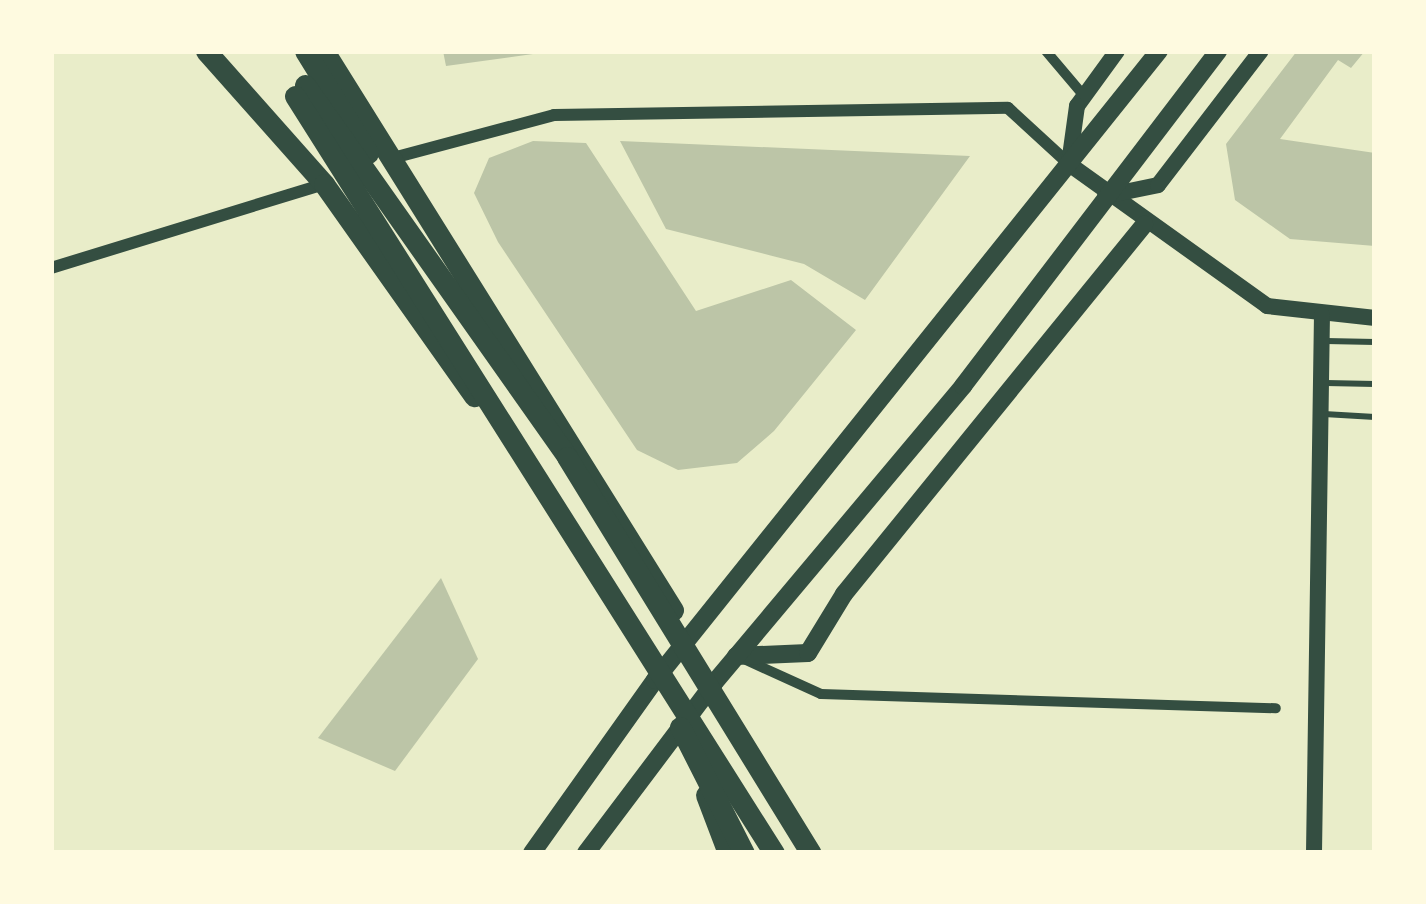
<!DOCTYPE html>
<html>
<head>
<meta charset="utf-8">
<style>
  body { margin:0 }
  #map { position:relative; width:1426px; height:904px; overflow:hidden; background:#e9edc9; font-family:Karla,sans-serif }
  div>[style] { position:absolute }
  .building>* { inset:0; background:#bcc5a7 }
  .service>* { height:6px; margin:-3px; padding:0 3px; transform-origin:3px; border-radius:3px; background:#344e41 }
  .pedestrian>* { height:10px; margin:-5px; padding:0 5px; transform-origin:5px; border-radius:5px; background:#344e41 }
  .minor>* { height:12px; margin:-6px; padding:0 6px; transform-origin:6px; border-radius:6px; background:#344e41 }
  .tertiary>* { height:16px; margin:-8px; padding:0 8px; transform-origin:8px; border-radius:8px; background:#344e41 }
  .secondary>* { height:18px; margin:-9px; padding:0 9px; transform-origin:9px; border-radius:9px; background:#344e41 }
  .primary>* { height:21px; margin:-10.5px; padding:0 10.5px; transform-origin:10.5px; border-radius:10.5px; background:#344e41 }
  .trunk>* { height:21px; margin:-10.5px; padding:0 10.5px; transform-origin:10.5px; border-radius:10.5px; background:#344e41 }
  span { translate:-50% -50%; white-space:nowrap; text-align:center; line-height:1.15; -webkit-text-stroke:12px #fefae0; paint-order:stroke }
  .frame { position:absolute; inset:0; border:54px solid #fefae0; pointer-events:none }
</style>
</head>
<body>
<div id="map">
  <div class="building">
    <div style="clip-path:polygon(443px 51px,532px 51px,533px 54px,446px 66px)"></div>
    <div style="clip-path:polygon(1297px 51px,1365px 51px,1351px 68px,1338px 60px,1280px 139px,1375px 153px,1375px 246px,1290px 239px,1235px 200px,1226px 144px)"></div>
    <div style="clip-path:polygon(533px 141px,586px 143px,696px 311px,791px 280px,856px 330px,774px 431px,737px 463px,678px 470px,637px 450px,498px 242px,474px 193px,489px 158px)"></div>
    <div style="clip-path:polygon(620px 141px,970px 156px,865px 300px,804px 264px,666px 229px)"></div>
    <div style="clip-path:polygon(441px 578px,478px 659px,395px 771px,318px 738px)"></div>
  </div>
  <div class="service">
    <div style="left:1326px;top:341px;width:49px;rotate:1.2deg"></div>
    <div style="left:1326px;top:383px;width:49px;rotate:1.2deg"></div>
    <div style="left:1324px;top:414px;width:51px;rotate:3.4deg"></div>
  </div>
  <div class="pedestrian">
    <div style="left:1046px;top:51px;width:59px;rotate:49.8deg"></div>
    <div style="left:746px;top:660px;width:82px;rotate:24.4deg"></div>
    <div style="left:821px;top:694px;width:455px;rotate:1.8deg"></div>
  </div>
  <div class="minor">
    <div style="left:389px;top:159px;width:171px;rotate:-14.9deg"></div>
    <div style="left:554px;top:115px;width:454px;rotate:-0.9deg"></div>
    <div style="left:1008px;top:108px;width:83px;rotate:42.6deg"></div>
    <div style="left:51px;top:268px;width:286px;rotate:-17.1deg"></div>
  </div>
  <div class="tertiary">
    <div style="left:1117px;top:51px;width:68px;rotate:126deg"></div>
    <div style="left:1077px;top:106px;width:59px;rotate:97.9deg"></div>
    <div style="left:1069px;top:164px;width:244px;rotate:35.6deg"></div>
    <div style="left:1267px;top:306px;width:109px;rotate:6.3deg"></div>
    <div style="left:1105px;top:196px;width:54px;rotate:-11.7deg"></div>
    <div style="left:1158px;top:185px;width:169px;rotate:-52.5deg"></div>
    <div style="left:1314px;top:853px;width:538px;rotate:-89.15deg"></div>
  </div>
  <div class="secondary">
    <div style="left:736px;top:656px;width:72px;rotate:-2.4deg"></div>
    <div style="left:808px;top:653px;width:69px;rotate:-58.6deg"></div>
    <div style="left:844px;top:594px;width:476px;rotate:-50.9deg"></div>
    <div style="left:532px;top:853px;width:212px;rotate:-54.6deg"></div>
    <div style="left:655px;top:680px;width:806px;rotate:-51.3deg"></div>
    <div style="left:586px;top:853px;width:213px;rotate:-53deg"></div>
    <div style="left:714px;top:683px;width:388px;rotate:-50deg"></div>
    <div style="left:963px;top:386px;width:421px;rotate:-52.7deg"></div>
  </div>
  <div class="primary">
    <div style="left:206px;top:51px;width:178px;rotate:48.4deg"></div>
    <div style="left:324px;top:184px;width:260px;rotate:54.7deg"></div>
    <div style="left:324px;top:51px;width:659px;rotate:58.02deg"></div>
    <div style="left:706px;top:795px;width:62px;rotate:69.2deg"></div>
  </div>
  <div class="trunk">
    <div style="left:305px;top:51px;width:120px;rotate:58.3deg"></div>
    <div style="left:305px;top:85px;width:455px;rotate:54.8deg"></div>
    <div style="left:567px;top:457px;width:465px;rotate:58.4deg"></div>
    <div style="left:295px;top:96px;width:896px;rotate:57.68deg"></div>
    <div style="left:680px;top:727px;width:141px;rotate:63.1deg"></div>
  </div>
  <div class="frame"></div>
</div>
</body>
</html>
